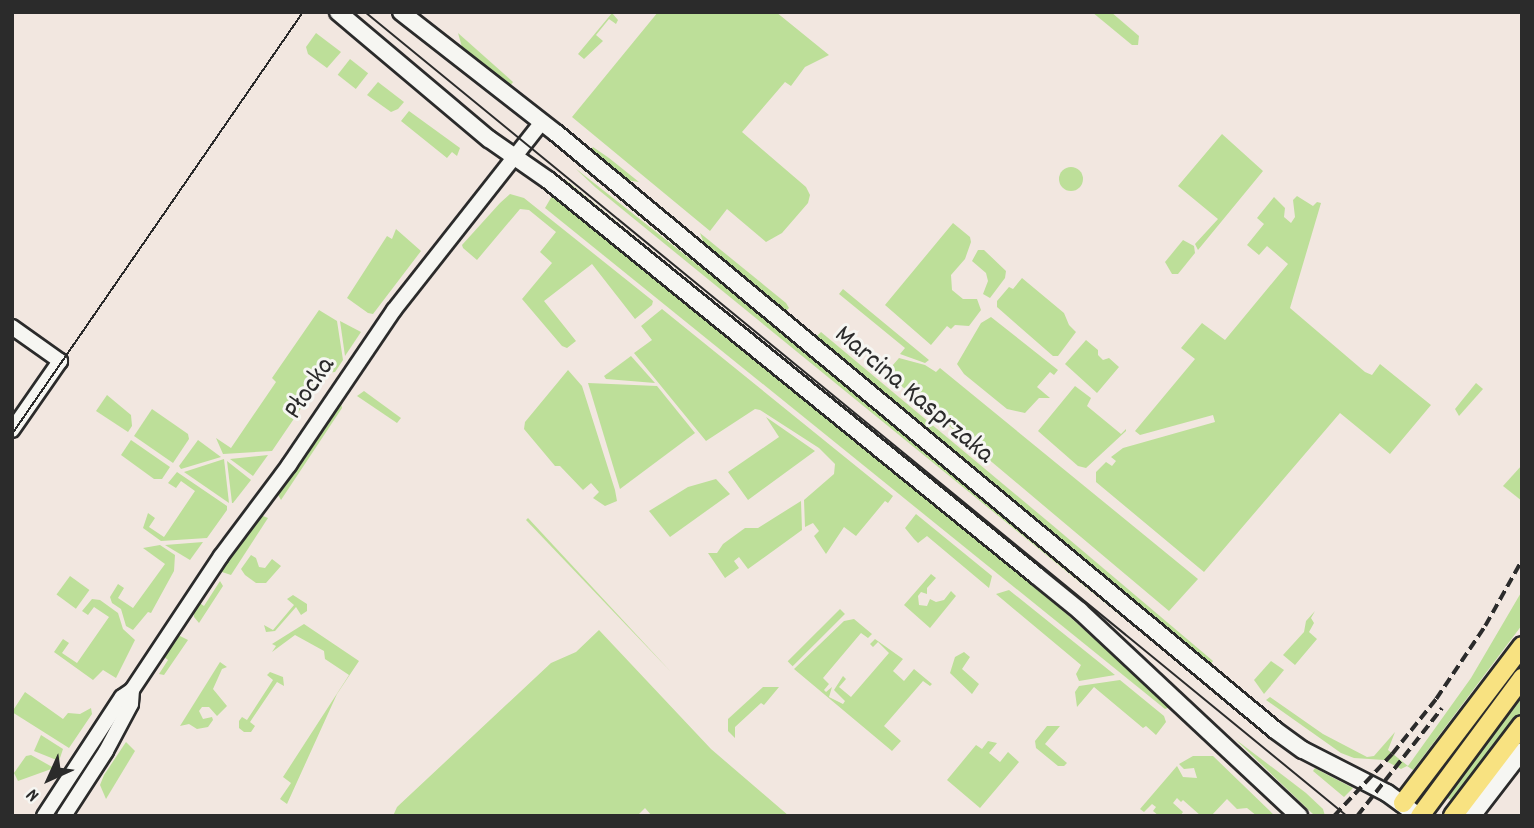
<!DOCTYPE html>
<html>
<head>
<meta charset="utf-8">
<style>
  body { margin:0 }
  #map { position:relative; width:1534px; height:828px; overflow:hidden; background:#f2e7e0; font-family:Dekko,sans-serif }
  div>[style] { position:absolute }
  .green>* { inset:0; background:#bddf99; transform-origin:0 0 }
  .round { border-radius:50% }
  .roads { filter:drop-shadow(2px 0 #2b2b2b) drop-shadow(-2px 0 #2b2b2b) drop-shadow(0 2px #2b2b2b) drop-shadow(0 -2px #2b2b2b) }
  .tertiary>* { height:14px; margin:-7px; padding:0 7px; transform-origin:7px; border-radius:7px; background:#f6f6f2 }
  .secondary>* { height:16px; margin:-8px; padding:0 8px; transform-origin:8px; border-radius:8px; background:#f6f6f2 }
  .primary>* { height:18px; margin:-9px; padding:0 9px; transform-origin:9px; border-radius:9px; background:#f8e281 }
  .tram>* { height:2px; margin:-1px; padding:0 1px; transform-origin:1px; border-radius:1px; background:#2b2b2b }
  .rail>* { height:3.5px; margin-top:-1.75px; transform-origin:0; background:repeating-linear-gradient(90deg,#2b2b2b 0 10px,transparent 0 15px) }
  span { translate:-50% -50%; white-space:nowrap; text-align:center; line-height:1.15; -webkit-text-stroke:6px #f6f6f2; paint-order:stroke }
  .street-label { font-size:28px; color:#2b2b2b }
  .frame { position:absolute; inset:0; border:14px solid #2b2b2b; pointer-events:none }
  .north { position:absolute; left:14px; top:744px; width:70px; height:70px; -webkit-text-stroke:5px #f6f6f2; paint-order:stroke; rotate:225deg; font-size:19px; font-weight:700; line-height:28px; text-align:center; color:#2b2b2b }
  .north::after { content:''; display:block; margin:auto; width:24px; height:32px; background:#2b2b2b; clip-path:polygon(50% 0,100% 100%,50% 72%,0 100%) }
</style>
</head>
<body>
<div id="map">
  <div class="green">
    <div style="clip-path:polygon(658px 12px,776px 12px,829px 55px,805px 67px,791px 86px,785px 82px,742px 132px,806px 187px,810px 195px,808px 203px,782px 233px,766px 242px,727px 209px,710px 231px,572px 117px)"></div>
    <div style="clip-path:polygon(1092px 12px,1111px 12px,1139px 36px,1138px 45px,1132px 45px)"></div>
    <div style="clip-path:polygon(612px 13px,618px 20px,616px 24px,609px 19px,596px 35px,603px 41px,584px 59px,578px 54px)"></div>
    <div style="clip-path:polygon(316px 33px,341px 52px,327px 68px,308px 54px,306px 47px)"></div>
    <div style="clip-path:polygon(458px 33px,513px 82px,510px 86px,462px 47px)"></div>
    <div style="left:350px;top:59px;width:23px;height:20px;rotate:38deg"></div>
    <div style="clip-path:polygon(378px 82px,404px 102px,398px 109px,391px 112px,367px 95px)"></div>
    <div style="clip-path:polygon(409px 111px,460px 148px,457px 156px,452px 152px,447px 158px,401px 121px)"></div>
    <div style="clip-path:polygon(1222px 134px,1263px 171px,1198px 250px,1195px 244px,1218px 219px,1178px 186px)"></div>
    <div style="clip-path:polygon(593px 147px,609px 158px,639px 182px,626px 180px,590px 151px)"></div>
    <div class="round" style="left:1059px;top:167px;width:24px;height:24px"></div>
    <div style="clip-path:polygon(575px 168px,769px 321px,1197px 678px,595px 187px)"></div>
    <div style="clip-path:polygon(566px 180px,639px 240px,818px 386px,564px 182px)"></div>
    <div style="clip-path:polygon(510px 194px,524px 198px,653px 301px,652px 305px,635px 319px,592px 264px,544px 301px,576px 341px,567px 348px,562px 346px,522px 299px,552px 263px,540px 252px,556px 232px,529px 210px,520px 209px,477px 260px,463px 248px,462px 245px,500px 203px)"></div>
    <div style="clip-path:polygon(552px 196px,1040px 590px,1170px 707px,1165px 709px,545px 208px)"></div>
    <div style="clip-path:polygon(1297px 196px,1313px 206px,1317px 202px,1321px 203px,1290px 308px,1365px 372px,1372px 375px,1380px 364px,1431px 405px,1390px 454px,1340px 413px,1204px 572px,1096px 482px,1096px 472px,1106px 462px,1112px 466px,1116px 461px,1111px 457px,1123px 448px,1215px 422px,1213px 415px,1140px 435px,1135px 431px,1195px 359px,1181px 348px,1202px 323px,1225px 340px,1288px 264px,1267px 246px,1259px 255px,1247px 245px,1264px 224px,1257px 218px,1274px 197px,1285px 208px,1284px 217px,1291px 223px,1295px 217px,1293px 200px)"></div>
    <div style="clip-path:polygon(953px 223px,970px 237px,971px 242px,965px 259px,951px 275px,952px 290px,963px 299px,977px 299px,981px 310px,969px 326px,955px 325px,951px 329px,947px 326px,931px 345px,885px 305px)"></div>
    <div style="clip-path:polygon(396px 229px,421px 251px,373px 314px,368px 313px,347px 298px,387px 236px,392px 239px)"></div>
    <div style="clip-path:polygon(700px 233px,786px 303px,789px 308px,786px 311px,704px 244px)"></div>
    <div style="clip-path:polygon(1183px 240px,1194px 246px,1195px 253px,1178px 274px,1172px 274px,1165px 262px)"></div>
    <div style="clip-path:polygon(978px 250px,984px 250px,1006px 271px,1005px 278px,990px 298px,983px 294px,988px 281px,986px 273px,972px 261px)"></div>
    <div style="clip-path:polygon(1022px 278px,1064px 313px,1069px 325px,1076px 332px,1058px 356px,1053px 356px,997px 307px,997px 301px,1009px 287px,1013px 289px)"></div>
    <div style="clip-path:polygon(843px 289px,929px 360px,925px 363px,900px 354px,905px 348px,839px 294px)"></div>
    <div style="clip-path:polygon(662px 309px,893px 496px,888px 503px,885px 501px,856px 536px,844px 527px,826px 554px,814px 536px,819px 531px,813px 523px,805px 527px,804px 500px,834px 474px,835px 464px,819px 448px,760px 410px,755px 409px,706px 441px,634px 353px,652px 340px,641px 326px)"></div>
    <div style="clip-path:polygon(319px 310px,337px 321px,343px 360px,335px 372px,325px 373px,272px 451px,223px 454px,216px 438px,231px 448px,276px 382px,272px 378px)"></div>
    <div style="clip-path:polygon(991px 317px,1058px 370px,1054px 375px,1050px 372px,1037px 387px,1050px 398px,1039px 398px,1025px 413px,1007px 409px,964px 374px,957px 364px,981px 323px)"></div>
    <div style="clip-path:polygon(340px 321px,361px 332px,345px 356px)"></div>
    <div style="clip-path:polygon(821px 332px,1051px 524px,1213px 661px,1210px 665px,971px 468px,817px 336px)"></div>
    <div style="clip-path:polygon(1086px 340px,1098px 350px,1098px 355px,1103px 360px,1109px 358px,1119px 367px,1097px 393px,1065px 364px)"></div>
    <div style="clip-path:polygon(631px 356px,655px 383px,606px 379px,604px 376px)"></div>
    <div style="clip-path:polygon(899px 358px,925px 365px,936px 372px,940px 368px,1198px 579px,1169px 611px,886px 373px)"></div>
    <div style="clip-path:polygon(568px 370px,582px 386px,615px 490px,617px 501px,605px 506px,593px 498px,599px 492px,591px 483px,583px 490px,560px 466px,555px 466px,524px 429px,525px 422px)"></div>
    <div style="clip-path:polygon(588px 383px,657px 386px,695px 433px,620px 489px)"></div>
    <div style="clip-path:polygon(1476px 383px,1483px 389px,1459px 416px,1455px 409px)"></div>
    <div style="clip-path:polygon(1075px 386px,1091px 398px,1087px 406px,1121px 434px,1126px 429px,1126px 431px,1086px 468px,1078px 466px,1038px 431px)"></div>
    <div style="clip-path:polygon(364px 391px,401px 418px,397px 423px,357px 396px)"></div>
    <div style="clip-path:polygon(107px 395px,131px 415px,132px 426px,128px 432px,96px 411px)"></div>
    <div style="clip-path:polygon(341px 403px,342px 408px,281px 500px,277px 493px)"></div>
    <div style="clip-path:polygon(152px 409px,188px 434px,189px 439px,173px 463px,134px 436px)"></div>
    <div style="clip-path:polygon(766px 417px,815px 451px,748px 500px,728px 472px,779px 437px)"></div>
    <div style="clip-path:polygon(131px 440px,170px 467px,162px 479px,154px 479px,121px 455px)"></div>
    <div style="clip-path:polygon(198px 440px,221px 457px,181px 469px,179px 466px)"></div>
    <div style="clip-path:polygon(268px 455px,253px 476px,230px 459px)"></div>
    <div style="clip-path:polygon(224px 459px,229px 503px,184px 472px)"></div>
    <div style="clip-path:polygon(227px 461px,251px 480px,233px 503px,232px 503px)"></div>
    <div style="clip-path:polygon(1522px 465px,1522px 501px,1503px 486px)"></div>
    <div style="clip-path:polygon(177px 472px,227px 506px,227px 510px,207px 538px,161px 541px,143px 528px,148px 513px,155px 518px,149px 527px,164px 537px,195px 491px,181px 481px,176px 488px,168px 483px)"></div>
    <div style="clip-path:polygon(716px 479px,730px 494px,670px 537px,649px 511px,688px 487px)"></div>
    <div style="clip-path:polygon(801px 501px,802px 530px,748px 569px,739px 557px,734px 561px,739px 568px,725px 578px,708px 553px,717px 553px,723px 544px,745px 528px,758px 528px)"></div>
    <div style="clip-path:polygon(916px 514px,992px 576px,989px 588px,927px 536px,918px 543px,914px 539px,905px 528px)"></div>
    <div style="clip-path:polygon(263px 516px,268px 518px,231px 575px,219px 571px,259px 517px)"></div>
    <div style="clip-path:polygon(528px 518px,659px 659px,671px 672px,526px 520px)"></div>
    <div style="clip-path:polygon(203px 542px,190px 560px,165px 545px)"></div>
    <div style="clip-path:polygon(160px 545px,175px 555px,174px 571px,151px 613px,148px 612px,133px 630px,126px 626px,121px 609px,112px 603px,110px 597px,118px 584px,124px 588px,118px 598px,133px 608px,165px 564px,143px 548px)"></div>
    <div style="clip-path:polygon(251px 555px,256px 558px,259px 567px,265px 568px,272px 559px,281px 566px,266px 583px,256px 583px,245px 575px,241px 569px)"></div>
    <div style="clip-path:polygon(931px 574px,936px 578px,927px 588px,927px 594px,921px 592px,918px 596px,919px 605px,927px 606px,930px 599px,936px 602px,944px 600px,951px 591px,956px 596px,930px 628px,904px 605px)"></div>
    <div style="left:70px;top:576px;width:24px;height:23px;rotate:36deg"></div>
    <div style="clip-path:polygon(220px 581px,223px 586px,199px 623px,194px 617px,194px 609px,198px 602px,204px 606px)"></div>
    <div style="clip-path:polygon(1009px 590px,1115px 675px,1079px 681px,1076px 674px,1081px 665px,996px 594px)"></div>
    <div style="clip-path:polygon(1522px 591px,1522px 625px,1413px 770px,1407px 766px,1401px 769px,1384px 760px,1354px 758px,1341px 753px,1266px 700px,1270px 697px,1323px 734px,1367px 757px,1374px 756px,1395px 732px,1388px 750px,1408px 766px,1471px 678px)"></div>
    <div style="clip-path:polygon(293px 595px,307px 604px,307px 611px,301px 615px,296px 607px,275px 631px,266px 632px,264px 625px,273px 630px,294px 605px,287px 599px)"></div>
    <div style="clip-path:polygon(92px 599px,100px 600px,118px 613px,123px 629px,135px 640px,116px 678px,103px 670px,93px 680px,54px 652px,63px 639px,69px 643px,62px 653px,77px 663px,109px 617px,94px 607px,88px 615px,82px 611px)"></div>
    <div style="left:840px;top:609px;width:7px;height:74px;rotate:45deg"></div>
    <div style="clip-path:polygon(1315px 611px,1311px 618px,1314px 623px,1309px 632px,1317px 639px,1295px 665px,1283px 655px,1304px 632px,1306px 621px)"></div>
    <div style="clip-path:polygon(854px 619px,872px 634px,868px 638px,861px 633px,823px 678px,829px 684px,824px 690px,826px 692px,832px 687px,829px 697px,843px 704px,845px 701px,834px 690px,843px 676px,846px 679px,839px 687px,851px 697px,889px 653px,878px 642px,873px 647px,870px 644px,875px 639px,903px 659px,893px 671px,904px 681px,914px 669px,932px 684px,930px 686px,923px 681px,884px 726px,901px 741px,892px 751px,794px 669px,844px 621px)"></div>
    <div style="clip-path:polygon(304px 624px,359px 661px,337px 694px,287px 804px,280px 799px,291px 783px,283px 777px,349px 675px,325px 659px,324px 651px,295px 635px,272px 652px,276px 646px,272px 644px)"></div>
    <div style="clip-path:polygon(599px 630px,711px 749px,789px 816px,652px 816px,645px 808px,637px 816px,393px 816px,397px 807px,551px 663px,576px 652px)"></div>
    <div style="clip-path:polygon(180px 636px,188px 640px,164px 675px,159px 674px,168px 660px,163px 656px,175px 637px)"></div>
    <div style="clip-path:polygon(964px 652px,970px 657px,962px 669px,979px 684px,972px 694px,950px 673px,955px 657px)"></div>
    <div style="clip-path:polygon(1271px 661px,1284px 670px,1264px 694px,1254px 680px)"></div>
    <div style="clip-path:polygon(220px 662px,227px 667px,222px 669px,213px 689px,227px 706px,217px 716px,209px 707px,202px 707px,199px 711px,203px 719px,212px 717px,213px 720px,208px 727px,197px 729px,189px 724px,180px 726px)"></div>
    <div style="clip-path:polygon(270px 672px,283px 677px,284px 686px,277px 682px,250px 722px,255px 726px,251px 732px,244px 732px,239px 728px,239px 721px,242px 717px,247px 720px,273px 680px,267px 675px)"></div>
    <div style="clip-path:polygon(1120px 680px,1164px 716px,1166px 722px,1156px 735px,1146px 726px,1143px 728px,1094px 687px,1077px 707px,1075px 692px,1079px 686px)"></div>
    <div style="clip-path:polygon(763px 687px,779px 687px,764px 705px,761px 703px,735px 727px,735px 738px,728px 731px,728px 719px)"></div>
    <div style="clip-path:polygon(1522px 690px,1522px 711px,1453px 802px,1444px 795px)"></div>
    <div style="clip-path:polygon(25px 692px,63px 719px,68px 713px,80px 714px,91px 708px,92px 714px,69px 748px,12px 712px)"></div>
    <div style="clip-path:polygon(1047px 726px,1060px 726px,1045px 744px,1067px 763px,1064px 766px,1058px 766px,1036px 748px,1035px 741px)"></div>
    <div style="clip-path:polygon(41px 735px,63px 749px,59px 761px,34px 751px)"></div>
    <div style="clip-path:polygon(1235px 739px,1306px 793px,1323px 809px,1325px 816px,1315px 816px)"></div>
    <div style="clip-path:polygon(988px 741px,997px 743px,989px 753px,1000px 762px,1008px 752px,1019px 762px,980px 808px,947px 780px,976px 745px,982px 749px)"></div>
    <div style="clip-path:polygon(126px 742px,135px 751px,106px 799px,100px 785px,104px 775px)"></div>
    <div style="clip-path:polygon(31px 755px,54px 768px,18px 781px,14px 773px,26px 756px)"></div>
    <div style="clip-path:polygon(1193px 756px,1213px 756px,1275px 816px,1257px 816px,1247px 808px,1237px 809px,1227px 799px,1211px 816px,1201px 816px,1183px 800px,1181px 802px,1177px 798px,1173px 803px,1183px 812px,1180px 816px,1159px 816px,1153px 811px,1156px 807px,1152px 804px,1144px 812px,1140px 809px,1177px 766px,1183px 777px,1197px 778px,1194px 768px,1184px 769px,1179px 764px)"></div>
    <div style="clip-path:polygon(1315px 768px,1324px 773px,1353px 788px,1344px 797px,1313px 771px)"></div>
  </div>
  <div class="roads">
    <div class="tertiary">
      <div style="left:12px;top:327px;width:59px;rotate:35.3deg"></div>
      <div style="left:60px;top:361px;width:84px;rotate:124.8deg"></div>
      <div style="left:44px;top:816px;width:142px;rotate:-56.8deg"></div>
      <div style="left:122px;top:697px;width:12px;rotate:-35deg"></div>
      <div style="left:132px;top:690px;width:161px;rotate:-56.4deg"></div>
      <div style="left:221px;top:556px;width:114px;rotate:-53.2deg"></div>
      <div style="left:289px;top:465px;width:187px;rotate:-55.9deg"></div>
      <div style="left:394px;top:310px;width:238px;rotate:-51.8deg"></div>
      <div style="left:64px;top:816px;width:77px;rotate:-57.1deg"></div>
      <div style="left:106px;top:751px;width:53px;rotate:-62deg"></div>
      <div style="left:131px;top:704px;width:14px;rotate:-86deg"></div>
    </div>
    <div class="secondary">
      <div style="left:338px;top:12px;width:197px;rotate:40.1deg"></div>
      <div style="left:489px;top:139px;width:72px;rotate:34.8deg"></div>
      <div style="left:548px;top:180px;width:629px;rotate:39deg"></div>
      <div style="left:1037px;top:576px;width:55px;rotate:39.1deg"></div>
      <div style="left:1080px;top:611px;width:300px;rotate:43.1deg"></div>
      <div style="left:401px;top:12px;width:197px;rotate:38deg"></div>
      <div style="left:556px;top:133px;width:935px;rotate:39.7deg"></div>
      <div style="left:1275px;top:730px;width:34px;rotate:36deg"></div>
      <div style="left:1303px;top:750px;width:94px;rotate:27.1deg"></div>
      <div style="left:1387px;top:793px;width:39px;rotate:36deg"></div>
      <div style="left:1472px;top:816px;width:82px;rotate:-52.4deg"></div>
    </div>
    <div class="primary">
      <div style="left:1403px;top:803px;width:197px;rotate:-52.8deg"></div>
      <div style="left:1420px;top:816px;width:172px;rotate:-53.5deg"></div>
      <div style="left:1453px;top:816px;width:114px;rotate:-52.8deg"></div>
    </div>
  </div>
  <div class="tram">
    <div style="left:365px;top:12px;width:1269px;rotate:39.31deg"></div>
    <div style="left:12px;top:434px;width:513px;rotate:-55.41deg"></div>
  </div>
  <div class="rail">
    <div style="left:1334px;top:816px;width:85px;rotate:-46.9deg"></div>
    <div style="left:1392px;top:754px;width:70px;rotate:-51.3deg"></div>
    <div style="left:1436px;top:699px;width:88px;rotate:-56.1deg"></div>
    <div style="left:1485px;top:626px;width:76px;rotate:-60.7deg"></div>
    <div style="left:1357px;top:816px;width:137px;rotate:-51.8deg"></div>
  </div>
  <div class="street-label">
    <span style="left:311px;top:389px;rotate:-56deg">Płocka</span>
    <span style="left:913px;top:396px;rotate:40deg">Marcina Kasprzaka</span>
  </div>
  <div class="frame"></div>
  <div class="north">N</div>
</div>
</body>
</html>
